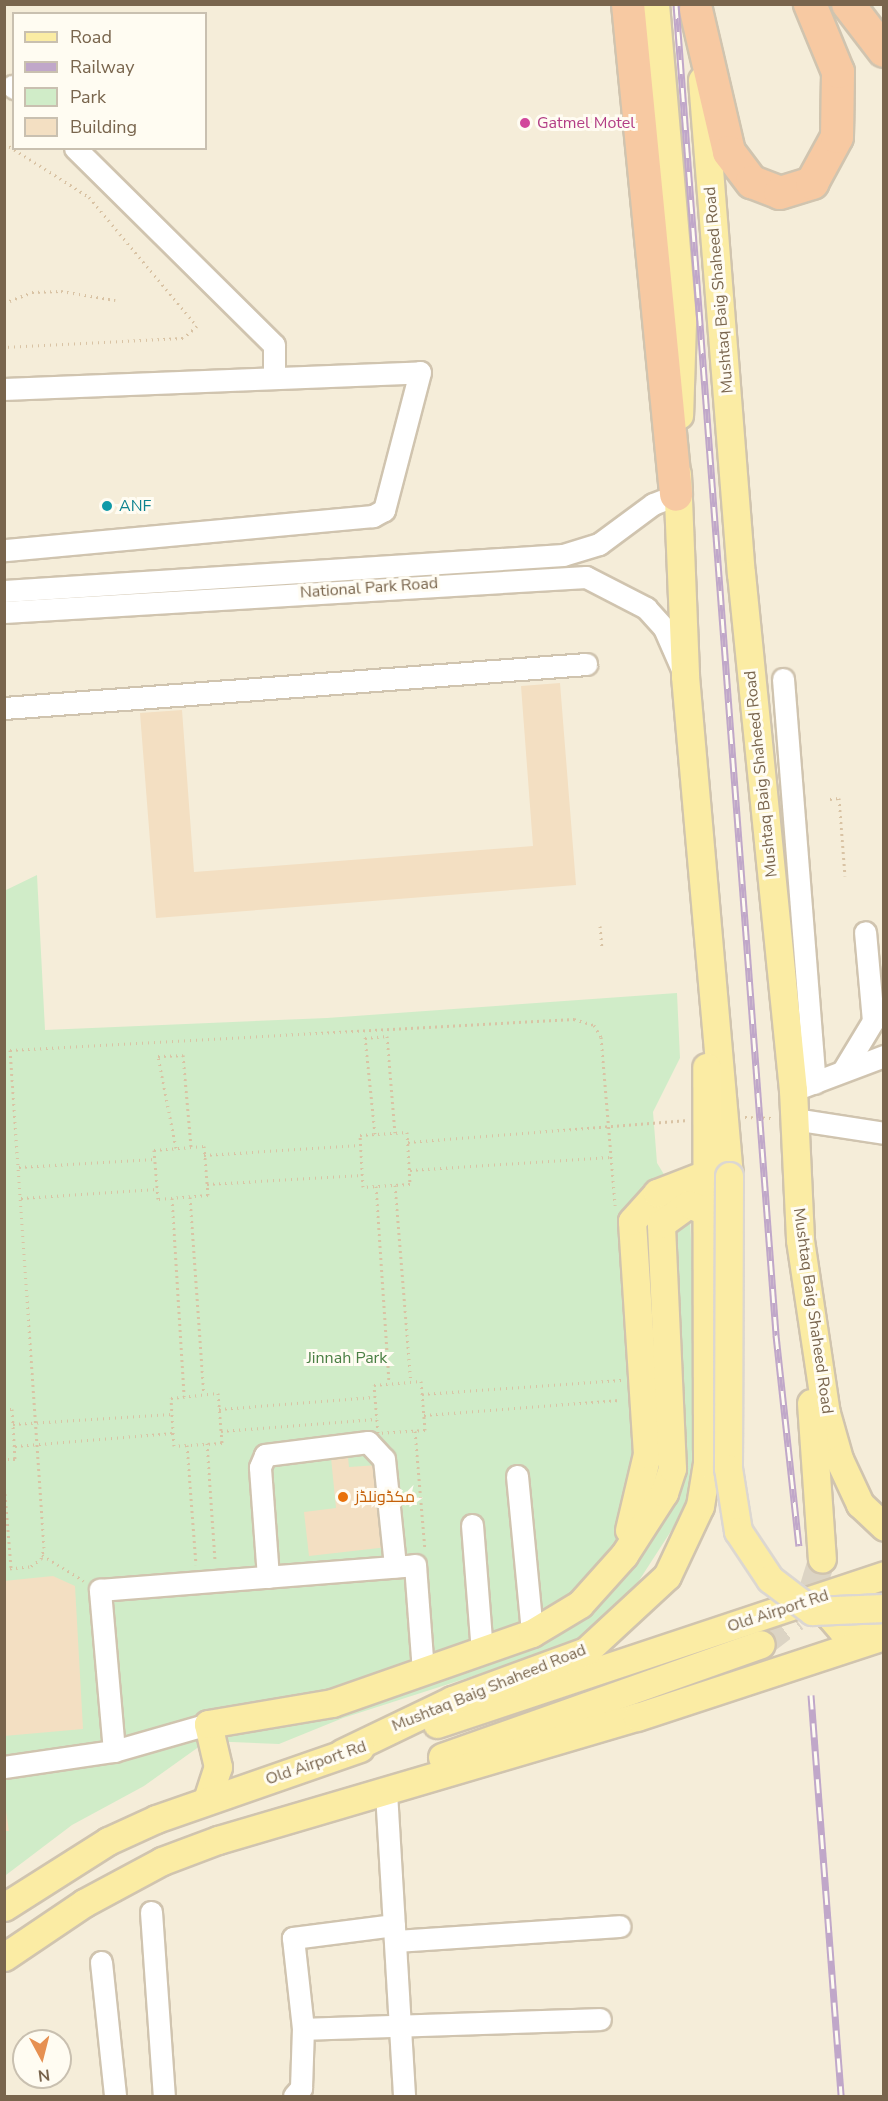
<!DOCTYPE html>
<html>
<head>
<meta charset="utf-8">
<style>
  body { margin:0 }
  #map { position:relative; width:888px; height:2101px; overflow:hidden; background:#fdf9eb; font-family:"Nunito Sans",Cairo,sans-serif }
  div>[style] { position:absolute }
  .residential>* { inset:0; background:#f5edd9 }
  .green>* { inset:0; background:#d0ecc8 }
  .building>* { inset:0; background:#f3dfc2 }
  .major-tunnel>* { height:27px; margin-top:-13.5px; transform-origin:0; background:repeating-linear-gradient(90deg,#dcd4c4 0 27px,transparent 0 41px) }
  .path>* { height:3px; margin-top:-1.5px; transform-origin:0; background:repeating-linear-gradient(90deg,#d9c3a4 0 1.5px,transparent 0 6px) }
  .roads { filter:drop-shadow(2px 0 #d0c4af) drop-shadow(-2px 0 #d0c4af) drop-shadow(0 2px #d0c4af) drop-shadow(0 -2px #d0c4af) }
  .minor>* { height:21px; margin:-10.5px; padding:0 10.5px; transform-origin:10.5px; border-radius:10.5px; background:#fff }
  .major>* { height:27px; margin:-13.5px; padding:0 13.5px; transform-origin:13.5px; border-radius:13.5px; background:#fbeca4 }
  .highway>* { height:32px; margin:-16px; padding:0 16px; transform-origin:16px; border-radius:16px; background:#f7c9a2 }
  .rail>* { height:7px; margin-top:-3.5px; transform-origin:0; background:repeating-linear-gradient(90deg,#fffcf2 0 14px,#c0a7c9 0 28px); box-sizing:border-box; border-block:2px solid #c0a7c9 }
  .bridges { filter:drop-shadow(2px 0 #dcd7d1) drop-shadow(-2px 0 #dcd7d1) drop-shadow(0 2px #dcd7d1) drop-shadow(0 -2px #dcd7d1) }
  .major-bridge>* { height:27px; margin:-13.5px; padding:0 13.5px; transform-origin:13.5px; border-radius:13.5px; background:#fbeca4 }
  .dots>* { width:16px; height:16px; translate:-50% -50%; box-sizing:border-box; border:3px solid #fffcf2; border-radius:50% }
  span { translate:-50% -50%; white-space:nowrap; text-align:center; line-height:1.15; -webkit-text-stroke:6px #fffcf2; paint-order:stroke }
  .hotel-label { font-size:16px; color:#b23c85 }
  .left { translate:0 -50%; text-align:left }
  .street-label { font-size:16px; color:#79654d }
  .culture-label { font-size:16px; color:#0d838f }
  .park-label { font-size:16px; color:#4a7f44 }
  .food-label { font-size:16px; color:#c56008 }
  .frame { position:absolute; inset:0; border:6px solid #79654d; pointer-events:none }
  .legend { position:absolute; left:12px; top:12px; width:195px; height:138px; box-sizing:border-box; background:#fffcf2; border:2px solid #c9c0b0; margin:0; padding:8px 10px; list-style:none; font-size:18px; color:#79654d }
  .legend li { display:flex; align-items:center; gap:12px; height:30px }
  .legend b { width:30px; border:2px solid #c9c0b0 }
  .north { position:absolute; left:12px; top:2029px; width:60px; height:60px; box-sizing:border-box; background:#fffcf2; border:2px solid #c9c0b0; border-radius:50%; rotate:173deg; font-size:16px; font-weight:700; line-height:24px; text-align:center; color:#79654d }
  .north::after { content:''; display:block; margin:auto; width:21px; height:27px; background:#e69051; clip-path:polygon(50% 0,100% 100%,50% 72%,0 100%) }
</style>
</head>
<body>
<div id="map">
  <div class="residential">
    <div style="clip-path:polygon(evenodd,5px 5px,883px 5px,883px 2096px,5px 2096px,5px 5px,14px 14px,206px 14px,206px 148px,14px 148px,14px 14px,5px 5px,24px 2041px,60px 2041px,60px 2077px,24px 2077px,24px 2041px)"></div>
  </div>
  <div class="green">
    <div style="clip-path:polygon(37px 875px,45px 1030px,327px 1018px,677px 993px,680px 1058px,653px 1112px,657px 1163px,690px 1217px,700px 1444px,692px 1495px,673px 1528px,631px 1593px,570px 1645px,343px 1718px,279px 1744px,207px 1741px,144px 1786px,72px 1825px,6px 1875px,4px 891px)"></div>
  </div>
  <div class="building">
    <div style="clip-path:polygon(560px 683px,576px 885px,156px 918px,140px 713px,182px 710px,194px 872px,533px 846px,521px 686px)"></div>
    <div style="clip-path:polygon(347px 1447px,349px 1467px,378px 1465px,388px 1547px,309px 1556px,304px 1512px,336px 1508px,330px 1448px)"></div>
    <div style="clip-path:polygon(53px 1576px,75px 1586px,83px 1729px,4px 1736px,4px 1581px)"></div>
    <div style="clip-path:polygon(4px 1798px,9px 1831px,4px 1831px)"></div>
  </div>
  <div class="major-tunnel">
    <div style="left:761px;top:1644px;width:43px;rotate:-37.4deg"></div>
    <div style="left:795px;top:1618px;width:32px;rotate:-58deg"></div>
    <div style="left:812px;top:1591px;width:34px;rotate:-73deg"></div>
  </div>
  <div class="path">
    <div style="left:4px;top:143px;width:101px;rotate:32.4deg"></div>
    <div style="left:89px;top:197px;width:168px;rotate:50.1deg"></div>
    <div style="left:197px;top:326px;width:18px;rotate:139deg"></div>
    <div style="left:183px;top:338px;width:179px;rotate:177.1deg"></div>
    <div style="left:4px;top:303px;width:30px;rotate:-21deg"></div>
    <div style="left:32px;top:292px;width:29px;rotate:-2deg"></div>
    <div style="left:61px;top:291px;width:55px;rotate:9.5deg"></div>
    <div style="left:830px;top:799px;width:9px;rotate:-6deg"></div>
    <div style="left:839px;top:798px;width:78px;rotate:85.6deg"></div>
    <div style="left:600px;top:926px;width:21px;rotate:85deg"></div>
    <div style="left:745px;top:1117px;width:26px;rotate:2deg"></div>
    <div style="left:407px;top:1132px;width:52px;rotate:86.7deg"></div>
    <div style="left:410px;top:1184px;width:47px;rotate:176.3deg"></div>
    <div style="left:363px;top:1187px;width:52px;rotate:-93.3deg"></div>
    <div style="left:360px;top:1135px;width:47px;rotate:-3.7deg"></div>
    <div style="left:375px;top:1134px;width:97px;rotate:-95.9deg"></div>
    <div style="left:365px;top:1038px;width:22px;rotate:-5deg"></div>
    <div style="left:387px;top:1036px;width:97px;rotate:85.3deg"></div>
    <div style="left:408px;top:1142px;width:278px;rotate:-4.5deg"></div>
    <div style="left:204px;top:1146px;width:49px;rotate:85.3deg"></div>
    <div style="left:208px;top:1195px;width:50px;rotate:175.4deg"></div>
    <div style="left:158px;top:1199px;width:49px;rotate:-94.7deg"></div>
    <div style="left:154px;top:1150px;width:50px;rotate:-4.6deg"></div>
    <div style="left:176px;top:1148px;width:94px;rotate:-101.1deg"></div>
    <div style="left:158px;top:1056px;width:25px;rotate:-2deg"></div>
    <div style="left:183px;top:1055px;width:92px;rotate:85deg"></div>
    <div style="left:204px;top:1155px;width:156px;rotate:-3.7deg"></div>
    <div style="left:19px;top:1167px;width:136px;rotate:-3.4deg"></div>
    <div style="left:410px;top:1170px;width:201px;rotate:-3.7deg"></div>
    <div style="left:207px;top:1184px;width:155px;rotate:-3.3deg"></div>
    <div style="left:395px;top:1185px;width:198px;rotate:85.4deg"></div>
    <div style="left:376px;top:1186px;width:198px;rotate:86.2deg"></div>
    <div style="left:190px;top:1197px;width:198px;rotate:86deg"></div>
    <div style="left:21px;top:1198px;width:136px;rotate:-3.8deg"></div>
    <div style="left:172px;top:1198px;width:199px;rotate:86.5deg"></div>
    <div style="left:421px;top:1381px;width:49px;rotate:85.3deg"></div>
    <div style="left:425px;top:1430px;width:47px;rotate:176.3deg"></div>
    <div style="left:378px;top:1433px;width:48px;rotate:-94.8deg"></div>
    <div style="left:374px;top:1385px;width:47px;rotate:-4.9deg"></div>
    <div style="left:218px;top:1393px;width:50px;rotate:85.4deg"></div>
    <div style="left:222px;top:1443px;width:48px;rotate:176.4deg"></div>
    <div style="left:174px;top:1446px;width:48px;rotate:-93.6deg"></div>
    <div style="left:171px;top:1398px;width:47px;rotate:-6.1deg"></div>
    <div style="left:422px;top:1394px;width:200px;rotate:-4deg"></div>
    <div style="left:4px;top:1409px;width:8px"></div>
    <div style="left:12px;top:1409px;width:50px;rotate:86.6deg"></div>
    <div style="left:15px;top:1459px;width:11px;rotate:180deg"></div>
    <div style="left:219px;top:1409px;width:156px;rotate:-4.4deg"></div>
    <div style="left:424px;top:1415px;width:197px;rotate:-4.4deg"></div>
    <div style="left:13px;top:1424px;width:159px;rotate:-3.6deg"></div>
    <div style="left:221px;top:1431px;width:156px;rotate:-4.4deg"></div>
    <div style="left:415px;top:1431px;width:119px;rotate:85.2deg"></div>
    <div style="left:207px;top:1443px;width:118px;rotate:86.1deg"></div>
    <div style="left:187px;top:1445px;width:120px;rotate:85.7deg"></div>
    <div style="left:15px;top:1446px;width:159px;rotate:-4.7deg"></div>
    <div style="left:4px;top:1482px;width:86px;rotate:85.3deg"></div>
    <div style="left:42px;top:1555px;width:49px;rotate:31.8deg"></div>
    <div style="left:4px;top:1569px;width:27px;rotate:-6deg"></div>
    <div style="left:31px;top:1566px;width:12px;rotate:-35deg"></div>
    <div style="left:41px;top:1559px;width:11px;rotate:-75deg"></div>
    <div style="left:44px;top:1548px;width:499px;rotate:-93.9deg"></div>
    <div style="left:10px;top:1050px;width:565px;rotate:-3.15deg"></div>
    <div style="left:574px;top:1019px;width:21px;rotate:17deg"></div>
    <div style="left:594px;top:1025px;width:14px;rotate:60deg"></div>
    <div style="left:601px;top:1037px;width:169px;rotate:85.2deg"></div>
  </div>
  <div class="roads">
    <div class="minor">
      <div style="left:12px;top:86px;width:3px;rotate:45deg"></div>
      <div style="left:75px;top:148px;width:280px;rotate:44.7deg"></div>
      <div style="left:274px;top:345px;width:29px;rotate:90deg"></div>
      <div style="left:4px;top:389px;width:416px;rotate:-2.3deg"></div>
      <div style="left:420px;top:372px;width:143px;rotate:104.6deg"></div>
      <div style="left:384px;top:510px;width:13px;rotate:151deg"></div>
      <div style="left:373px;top:516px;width:371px;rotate:174.7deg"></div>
      <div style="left:4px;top:591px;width:560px;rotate:-3.68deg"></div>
      <div style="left:563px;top:555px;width:38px;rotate:-17deg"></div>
      <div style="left:599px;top:544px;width:67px;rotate:-36.5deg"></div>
      <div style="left:653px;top:504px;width:25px;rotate:-21deg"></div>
      <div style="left:4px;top:612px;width:583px;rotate:-3.44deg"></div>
      <div style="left:586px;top:577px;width:68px;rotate:27.3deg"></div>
      <div style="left:646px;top:608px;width:27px;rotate:48deg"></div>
      <div style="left:664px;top:628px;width:43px;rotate:66.4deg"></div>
      <div style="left:783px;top:679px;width:405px;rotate:85.5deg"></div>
      <div style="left:4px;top:708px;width:584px;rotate:-4.32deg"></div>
      <div style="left:844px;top:1069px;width:56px;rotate:-58.9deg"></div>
      <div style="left:873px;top:1021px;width:89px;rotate:-95.1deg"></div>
      <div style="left:802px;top:1087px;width:88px;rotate:-20.7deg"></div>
      <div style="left:794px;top:1119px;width:91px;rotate:8.8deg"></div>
      <div style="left:517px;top:1476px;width:158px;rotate:84.5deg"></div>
      <div style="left:472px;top:1525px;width:127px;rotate:85.5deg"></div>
      <div style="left:268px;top:1577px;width:110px;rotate:-94.2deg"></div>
      <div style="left:260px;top:1467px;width:13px;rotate:-67deg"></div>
      <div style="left:265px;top:1455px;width:104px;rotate:-7.2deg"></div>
      <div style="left:368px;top:1442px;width:23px;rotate:47deg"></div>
      <div style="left:384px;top:1459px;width:108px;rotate:84.1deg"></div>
      <div style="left:114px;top:1751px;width:162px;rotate:-95deg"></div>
      <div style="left:100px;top:1590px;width:316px;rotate:-4.5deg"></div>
      <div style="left:415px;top:1565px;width:107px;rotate:85.7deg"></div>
      <div style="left:4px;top:1767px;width:111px;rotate:-8.3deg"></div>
      <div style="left:114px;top:1751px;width:98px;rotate:-16deg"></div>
      <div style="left:386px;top:1792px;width:305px;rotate:86.6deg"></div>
      <div style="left:151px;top:1912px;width:184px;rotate:86deg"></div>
      <div style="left:394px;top:1925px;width:102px;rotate:172.7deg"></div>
      <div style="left:293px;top:1938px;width:92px;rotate:83.7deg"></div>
      <div style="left:303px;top:2029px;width:297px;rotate:-1.9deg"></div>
      <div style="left:395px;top:1941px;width:225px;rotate:-3.8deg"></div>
      <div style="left:101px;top:1962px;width:135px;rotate:84deg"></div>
      <div style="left:294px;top:2096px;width:11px;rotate:-49deg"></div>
      <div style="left:301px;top:2088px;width:59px;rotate:-88.1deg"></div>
    </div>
    <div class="major">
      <div style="left:655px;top:4px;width:319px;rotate:85.1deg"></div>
      <div style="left:682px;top:322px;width:93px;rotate:91.8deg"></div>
      <div style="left:702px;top:80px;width:495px;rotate:85.5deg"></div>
      <div style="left:741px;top:573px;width:520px;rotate:84.26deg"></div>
      <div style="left:793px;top:1090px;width:150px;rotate:87.3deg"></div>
      <div style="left:800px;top:1240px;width:175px;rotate:81.5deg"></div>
      <div style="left:826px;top:1413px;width:48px;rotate:74.2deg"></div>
      <div style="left:839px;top:1459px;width:50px;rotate:65deg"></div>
      <div style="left:860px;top:1504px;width:33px;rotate:43deg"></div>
      <div style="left:677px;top:474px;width:202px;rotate:87.7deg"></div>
      <div style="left:685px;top:676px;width:502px;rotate:84.97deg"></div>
      <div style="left:811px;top:1403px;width:156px;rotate:86deg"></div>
      <div style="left:629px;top:1530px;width:78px;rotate:-76.7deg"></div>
      <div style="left:647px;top:1454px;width:233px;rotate:-93.7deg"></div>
      <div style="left:632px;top:1221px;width:38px;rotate:-48deg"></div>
      <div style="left:657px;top:1193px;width:53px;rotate:-21.2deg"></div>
      <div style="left:842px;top:1596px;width:9px;rotate:153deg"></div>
      <div style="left:834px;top:1600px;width:16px;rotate:108deg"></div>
      <div style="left:829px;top:1615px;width:20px;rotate:49deg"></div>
      <div style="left:842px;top:1630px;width:37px;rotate:-2deg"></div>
      <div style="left:437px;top:1724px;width:471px;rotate:-18.4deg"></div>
      <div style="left:342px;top:1753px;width:122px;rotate:-25.7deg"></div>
      <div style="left:452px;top:1700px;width:143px;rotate:-20.1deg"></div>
      <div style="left:586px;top:1651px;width:110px;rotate:-42.8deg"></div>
      <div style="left:667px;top:1576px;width:77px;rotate:-64.8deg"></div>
      <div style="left:700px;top:1506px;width:44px;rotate:-80.8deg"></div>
      <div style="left:707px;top:1463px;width:396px;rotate:-90.1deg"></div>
      <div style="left:442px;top:1757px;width:338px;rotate:-19.5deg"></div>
      <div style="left:207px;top:1800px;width:35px;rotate:-72deg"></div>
      <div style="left:218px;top:1767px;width:44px;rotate:-103.1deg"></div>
      <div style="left:208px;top:1724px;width:126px;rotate:-9.6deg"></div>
      <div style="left:332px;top:1703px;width:212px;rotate:-19.3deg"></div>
      <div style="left:532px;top:1633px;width:56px;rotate:-31.1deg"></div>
      <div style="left:580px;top:1604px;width:66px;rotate:-48.1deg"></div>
      <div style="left:624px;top:1555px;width:74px;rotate:-57.2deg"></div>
      <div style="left:664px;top:1493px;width:26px;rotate:-72deg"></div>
      <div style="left:672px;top:1468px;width:244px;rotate:-92.6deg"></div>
      <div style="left:661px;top:1224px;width:34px;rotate:-36deg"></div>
      <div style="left:689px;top:1204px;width:21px;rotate:23deg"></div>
      <div style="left:4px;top:1907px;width:123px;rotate:-32.4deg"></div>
      <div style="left:108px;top:1841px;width:53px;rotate:-24.6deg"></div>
      <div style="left:156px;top:1819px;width:216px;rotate:-19.2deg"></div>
      <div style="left:4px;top:1957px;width:97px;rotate:-34deg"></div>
      <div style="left:84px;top:1903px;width:89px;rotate:-28.3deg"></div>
      <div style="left:162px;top:1861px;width:60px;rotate:-20.6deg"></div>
      <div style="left:218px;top:1840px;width:437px;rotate:-16.4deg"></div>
      <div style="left:637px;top:1717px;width:260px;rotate:-18.2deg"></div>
    </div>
    <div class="highway">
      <div style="left:628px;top:4px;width:493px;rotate:84.4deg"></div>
      <div style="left:848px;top:4px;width:59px;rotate:52.5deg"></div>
      <div style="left:696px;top:10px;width:146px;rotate:76.9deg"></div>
      <div style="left:729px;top:152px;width:38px;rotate:53deg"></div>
      <div style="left:752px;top:182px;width:30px;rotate:21deg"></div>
      <div style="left:780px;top:193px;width:34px;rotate:-17deg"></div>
      <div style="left:812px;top:183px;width:52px;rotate:-61.5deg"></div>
      <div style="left:837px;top:137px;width:65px;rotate:-89.1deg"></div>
      <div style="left:838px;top:72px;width:74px;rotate:-112.4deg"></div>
    </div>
  </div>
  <div class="rail">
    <div style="left:676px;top:4px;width:1335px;rotate:85.7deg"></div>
    <div style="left:776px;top:1335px;width:212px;rotate:83.8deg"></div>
    <div style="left:811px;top:1695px;width:402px;rotate:85.7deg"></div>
  </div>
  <div class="bridges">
    <div class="major-bridge">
      <div style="left:729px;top:1176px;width:292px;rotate:90.2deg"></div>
      <div style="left:728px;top:1468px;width:64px;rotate:81deg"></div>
      <div style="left:738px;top:1531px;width:58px;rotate:56.3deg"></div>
      <div style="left:770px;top:1579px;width:53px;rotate:37.3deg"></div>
      <div style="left:812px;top:1611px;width:72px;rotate:-2.4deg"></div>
    </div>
  </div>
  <div class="dots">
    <div style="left:525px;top:123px;background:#d1479c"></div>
    <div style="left:107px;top:506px;background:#0f9aa8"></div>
    <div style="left:343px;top:1497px;background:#e8710a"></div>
  </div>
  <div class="hotel-label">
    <span class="left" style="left:537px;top:123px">Gatmel Motel</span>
  </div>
  <div class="street-label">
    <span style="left:719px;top:290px;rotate:-95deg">Mushtaq Baig Shaheed Road</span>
    <span style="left:369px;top:588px;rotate:-4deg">National Park Road</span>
    <span style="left:761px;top:774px;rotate:-96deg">Mushtaq Baig Shaheed Road</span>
    <span style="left:813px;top:1311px;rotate:82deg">Mushtaq Baig Shaheed Road</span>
    <span style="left:778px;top:1611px;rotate:-18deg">Old Airport Rd</span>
    <span style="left:489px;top:1688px;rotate:-22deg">Mushtaq Baig Shaheed Road</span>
    <span style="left:316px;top:1763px;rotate:-19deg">Old Airport Rd</span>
  </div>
  <div class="culture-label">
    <span class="left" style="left:119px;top:506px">ANF</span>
  </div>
  <div class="park-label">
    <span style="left:347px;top:1358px">Jinnah Park</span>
  </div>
  <div class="food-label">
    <span class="left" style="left:355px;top:1497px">مکڈونلڈز</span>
  </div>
  <div class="frame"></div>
  <ul class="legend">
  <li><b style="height:8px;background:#fbeca4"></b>Road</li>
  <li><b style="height:8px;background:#c0a7c9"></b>Railway</li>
  <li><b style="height:16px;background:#d0ecc8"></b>Park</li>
  <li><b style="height:16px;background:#f3dfc2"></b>Building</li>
  </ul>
  <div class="north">N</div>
</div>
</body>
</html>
